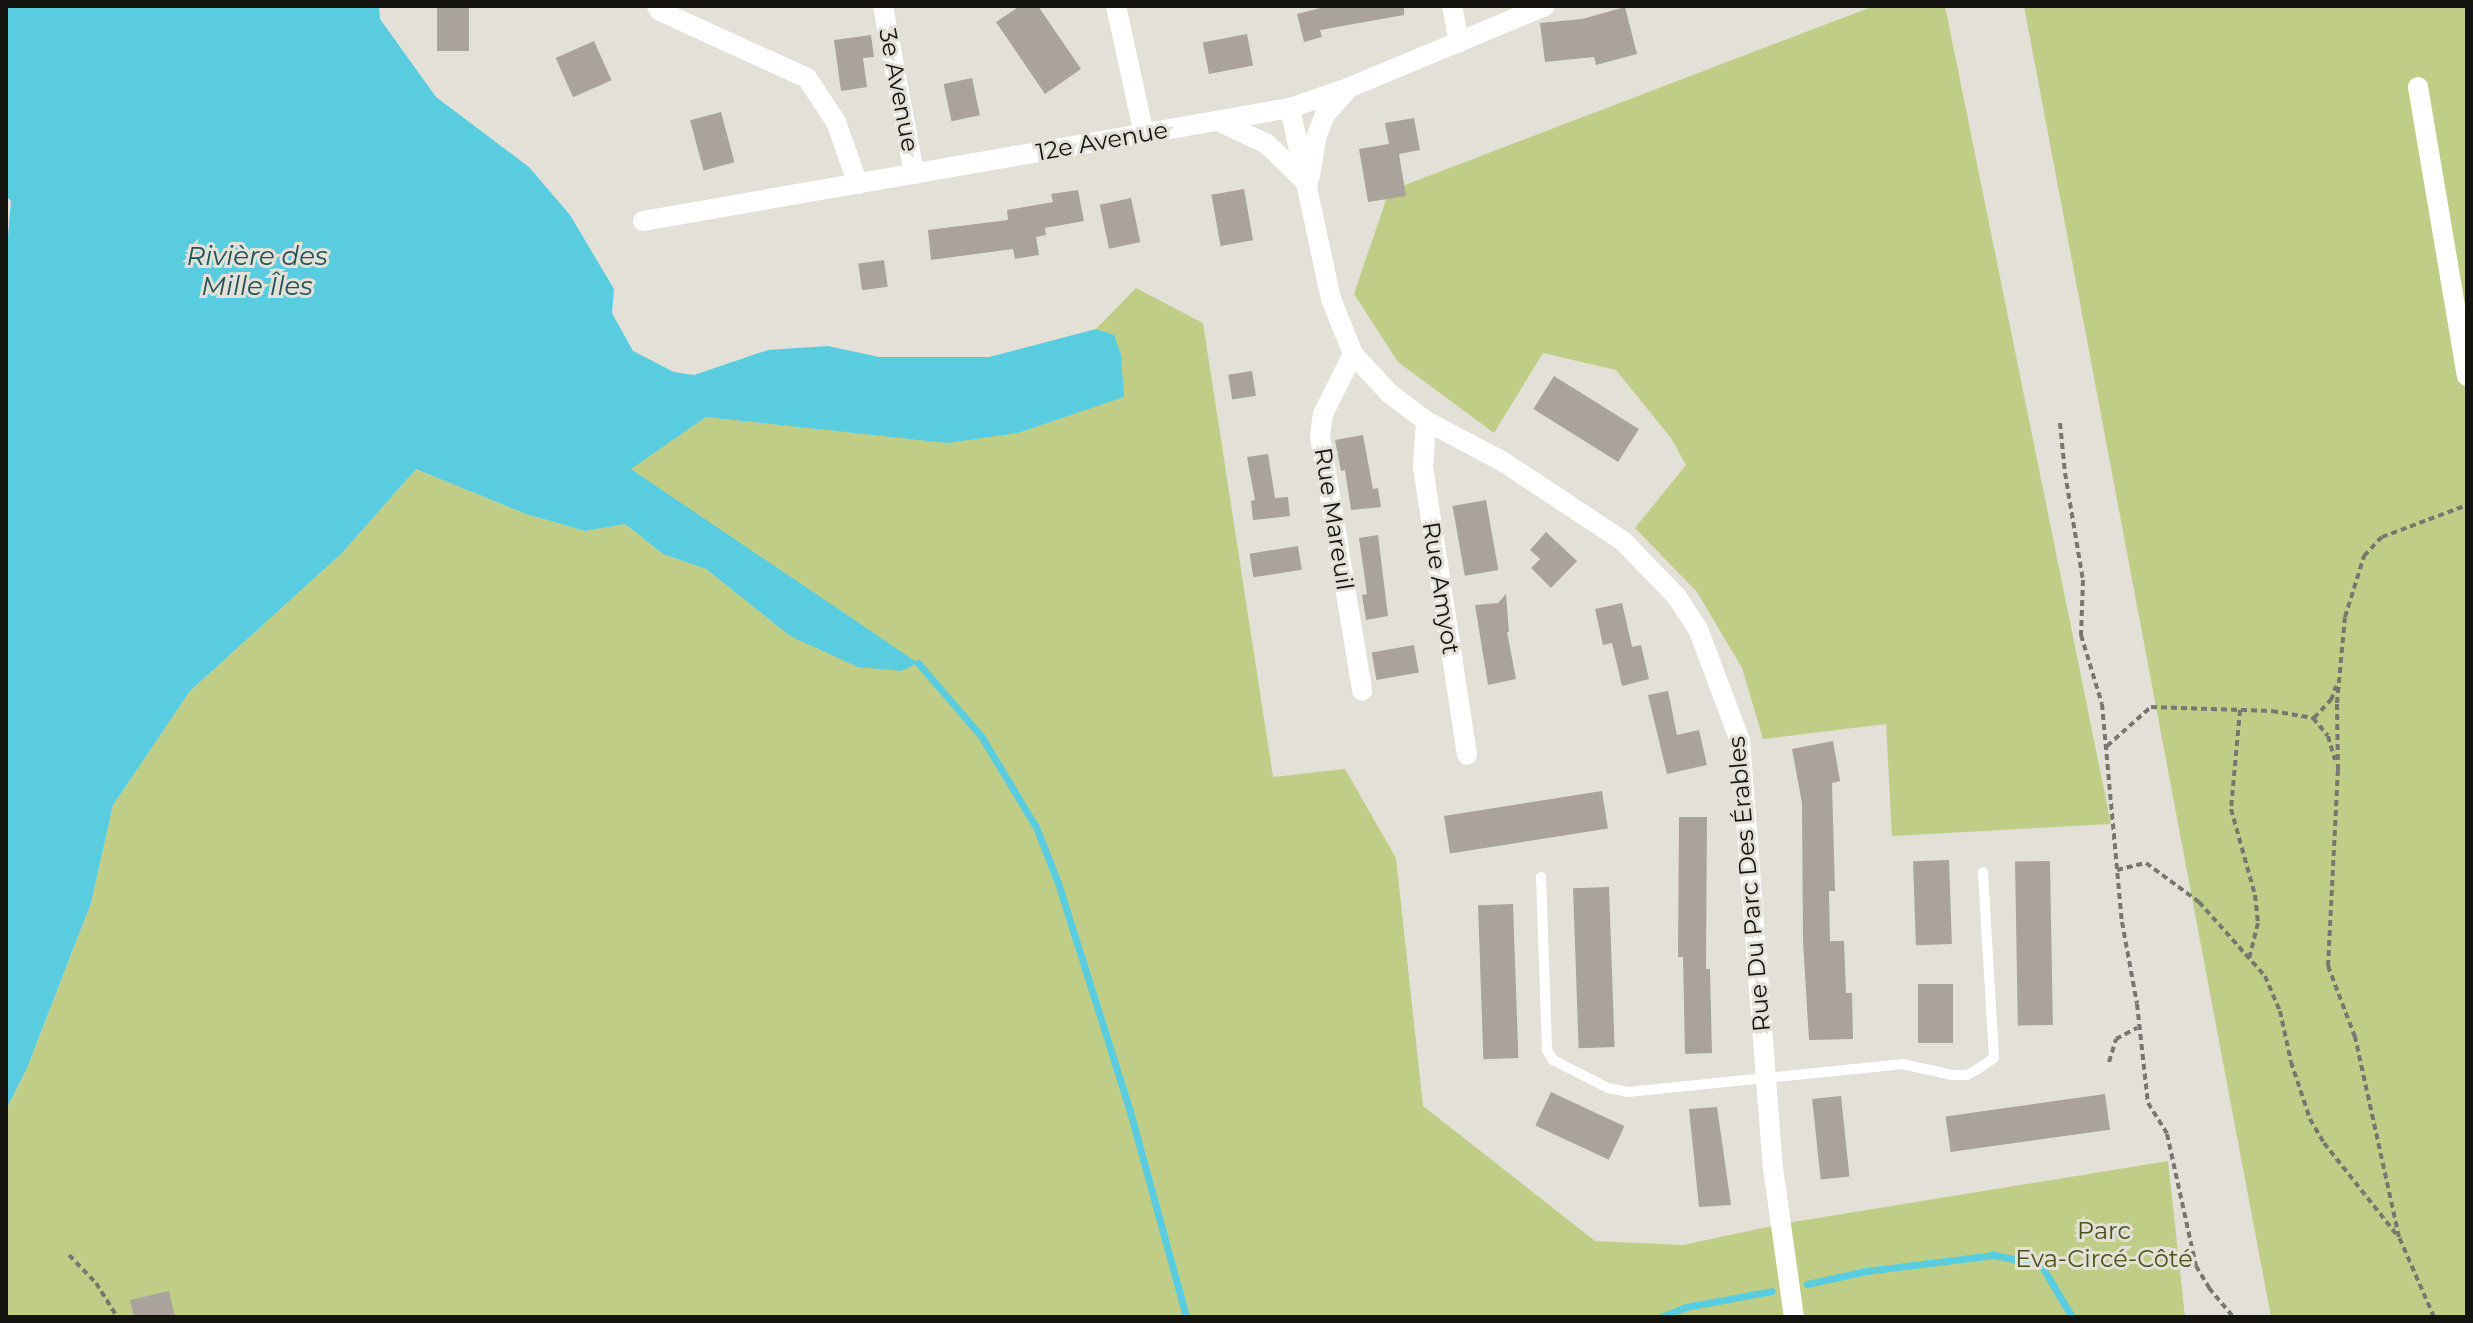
<!DOCTYPE html>
<html>
<head>
<meta charset="utf-8">
<style>
  body { margin:0 }
  #map { position:relative; width:2473px; height:1323px; overflow:hidden; background:#e3e1d7; font-family:Montserrat,sans-serif }
  div>[style] { position:absolute }
  .green>* { inset:0; background:#c0cd86 }
  .water>* { inset:0; background:#59cddf }
  .stream>* { height:7px; margin:-3.5px; padding:0 3.5px; transform-origin:3.5px; border-radius:3.5px; background:#59cddf }
  .building>* { inset:0; background:#aaa39c; transform-origin:0 0 }
  .path>* { height:4px; margin-top:-2px; transform-origin:0; background:repeating-linear-gradient(90deg,#77766f 0 6px,transparent 0 10px) }
  .service>* { height:10px; margin:-5px; padding:0 5px; transform-origin:5px; border-radius:5px; background:#fff }
  .minor>* { height:20px; margin:-10px; padding:0 10px; transform-origin:10px; border-radius:10px; background:#fff }
  span { translate:-50% -50%; white-space:nowrap; text-align:center; line-height:1.15; -webkit-text-stroke:6px #e3e1d7; paint-order:stroke }
  .street-label { font-size:24px; color:#14130f }
  .park-label { font-size:24px; color:#4a5217 }
  .water-label { font-size:26px; color:#20525a; font-style:italic }
  .frame { position:absolute; inset:0; border:8px solid #14130f; pointer-events:none }
</style>
</head>
<body>
<div id="map">
  <div class="green">
    <div style="clip-path:polygon(1874px 6px,1945px 6px,2111px 824px,1892px 836px,1886px 724px,1763px 739px,1742px 668px,1697px 592px,1635px 528px,1686px 465px,1671px 438px,1616px 370px,1543px 353px,1494px 433px,1398px 362px,1354px 294px,1389px 191px)"></div>
    <div style="clip-path:polygon(2024px 6px,2467px 6px,2467px 1317px,2271px 1317px)"></div>
    <div style="clip-path:polygon(1136px 288px,1203px 323px,1273px 777px,1345px 769px,1396px 858px,1423px 1106px,1595px 1241px,1683px 1245px,1781px 1224px,2168px 1161px,2185px 1317px,6px 1317px,6px 1110px,27px 1068px,91px 903px,113px 805px,190px 691px,342px 553px,416px 469px,526px 514px,585px 531px,625px 524px,663px 554px,706px 569px,790px 636px,901px 671px,917px 663px,630px 469px,706px 417px,947px 442px,1018px 433px,1123px 397px,1114px 336px,1096px 329px)"></div>
  </div>
  <div class="water">
    <div style="clip-path:polygon(6px 6px,379px 6px,380px 19px,436px 97px,529px 167px,570px 215px,614px 289px,612px 313px,633px 351px,674px 372px,694px 375px,768px 350px,828px 346px,879px 357px,989px 357px,1096px 329px,1114px 335px,1121px 355px,1124px 397px,1018px 433px,947px 443px,706px 417px,631px 469px,918px 663px,901px 671px,858px 667px,790px 636px,706px 569px,663px 554px,625px 524px,585px 531px,526px 514px,416px 469px,342px 553px,190px 691px,113px 805px,91px 903px,27px 1068px,6px 1110px,6px 259px,11px 201px,6px 196px)"></div>
  </div>
  <div class="stream">
    <div style="left:918px;top:663px;width:96px;rotate:49.2deg"></div>
    <div style="left:981px;top:736px;width:106px;rotate:58.9deg"></div>
    <div style="left:1036px;top:827px;width:60px;rotate:68.6deg"></div>
    <div style="left:1058px;top:883px;width:236px;rotate:72.5deg"></div>
    <div style="left:1129px;top:1108px;width:217px;rotate:74.7deg"></div>
    <div style="left:1807px;top:1284px;width:60px;rotate:-12.4deg"></div>
    <div style="left:1866px;top:1271px;width:129px;rotate:-7.1deg"></div>
    <div style="left:1994px;top:1255px;width:48px;rotate:12deg"></div>
    <div style="left:2041px;top:1265px;width:61px;rotate:59.2deg"></div>
    <div style="left:1662px;top:1317px;width:26px;rotate:-23deg"></div>
    <div style="left:1686px;top:1307px;width:87px;rotate:-10.5deg"></div>
  </div>
  <div class="building">
    <div style="left:437px;top:6px;width:32px;height:45px"></div>
    <div style="clip-path:polygon(1020px 6px,1038px 6px,1081px 69px,1045px 94px,996px 22px)"></div>
    <div style="clip-path:polygon(1328px 6px,1404px 6px,1404px 15px,1320px 30px,1322px 37px,1304px 42px,1297px 14px)"></div>
    <div style="clip-path:polygon(1625px 7px,1637px 54px,1596px 65px,1594px 57px,1545px 62px,1540px 23px,1582px 19px)"></div>
    <div style="left:1247px;top:34px;width:32px;height:45px;rotate:79deg"></div>
    <div style="clip-path:polygon(871px 35px,874px 57px,863px 58px,867px 87px,841px 91px,834px 40px)"></div>
    <div style="left:594px;top:41px;width:43px;height:42px;rotate:66deg"></div>
    <div style="left:972px;top:78px;width:38px;height:29px;rotate:78deg"></div>
    <div style="left:721px;top:112px;width:52px;height:32px;rotate:75deg"></div>
    <div style="clip-path:polygon(1414px 118px,1420px 150px,1399px 154px,1406px 196px,1368px 202px,1359px 149px,1389px 144px,1385px 123px)"></div>
    <div style="left:1244px;top:189px;width:52px;height:33px;rotate:80deg"></div>
    <div style="clip-path:polygon(1078px 190px,1084px 221px,1045px 228px,1046px 235px,1036px 237px,1039px 255px,1015px 259px,1013px 249px,931px 260px,928px 230px,1008px 220px,1007px 210px,1053px 202px,1051px 194px)"></div>
    <div style="left:1131px;top:198px;width:45px;height:32px;rotate:78deg"></div>
    <div style="left:884px;top:260px;width:27px;height:26px;rotate:82deg"></div>
    <div style="left:1252px;top:371px;width:25px;height:24px;rotate:81deg"></div>
    <div style="left:1554px;top:376px;width:100px;height:39px;rotate:32deg"></div>
    <div style="clip-path:polygon(1363px 435px,1373px 489px,1378px 488px,1381px 507px,1351px 510px,1345px 470px,1341px 471px,1335px 440px)"></div>
    <div style="clip-path:polygon(1268px 454px,1275px 498px,1288px 497px,1290px 516px,1253px 520px,1251px 501px,1255px 500px,1247px 457px)"></div>
    <div style="left:1486px;top:500px;width:71px;height:34px;rotate:80deg"></div>
    <div style="clip-path:polygon(1546px 532px,1577px 561px,1551px 588px,1531px 568px,1540px 559px,1530px 550px)"></div>
    <div style="clip-path:polygon(1378px 535px,1388px 616px,1366px 620px,1362px 595px,1367px 594px,1359px 538px)"></div>
    <div style="left:1298px;top:546px;width:24px;height:49px;rotate:81deg"></div>
    <div style="clip-path:polygon(1506px 594px,1509px 632px,1507px 632px,1516px 679px,1488px 685px,1475px 605px,1498px 603px)"></div>
    <div style="clip-path:polygon(1622px 603px,1632px 647px,1641px 645px,1649px 679px,1622px 686px,1612px 643px,1603px 645px,1595px 609px)"></div>
    <div style="left:1414px;top:645px;width:28px;height:43px;rotate:80deg"></div>
    <div style="clip-path:polygon(1668px 691px,1677px 735px,1699px 730px,1707px 765px,1667px 774px,1648px 695px)"></div>
    <div style="clip-path:polygon(1833px 741px,1840px 781px,1832px 783px,1835px 891px,1829px 891px,1830px 941px,1844px 941px,1846px 993px,1852px 993px,1853px 1039px,1809px 1040px,1803px 942px,1802px 803px,1792px 749px)"></div>
    <div style="left:1602px;top:791px;width:38px;height:160px;rotate:81deg"></div>
    <div style="clip-path:polygon(1679px 817px,1707px 817px,1706px 969px,1710px 969px,1712px 1053px,1685px 1054px,1683px 957px,1678px 957px)"></div>
    <div style="left:1949px;top:860px;width:84px;height:36px;rotate:88deg"></div>
    <div style="left:2050px;top:861px;width:164px;height:35px;rotate:89deg"></div>
    <div style="left:1609px;top:887px;width:160px;height:36px;rotate:88deg"></div>
    <div style="left:1513px;top:904px;width:154px;height:35px;rotate:88deg"></div>
    <div style="left:1918px;top:984px;width:35px;height:59px"></div>
    <div style="left:1551px;top:1092px;width:81px;height:37px;rotate:25deg"></div>
    <div style="left:2105px;top:1094px;width:36px;height:161px;rotate:82deg"></div>
    <div style="left:1841px;top:1096px;width:81px;height:29px;rotate:84deg"></div>
    <div style="clip-path:polygon(1717px 1107px,1731px 1205px,1699px 1207px,1689px 1109px)"></div>
    <div style="clip-path:polygon(169px 1291px,175px 1317px,134px 1317px,130px 1300px)"></div>
  </div>
  <div class="path">
    <div style="left:2060px;top:423px;width:50px;rotate:84.3deg"></div>
    <div style="left:2065px;top:473px;width:109px;rotate:80.5deg"></div>
    <div style="left:2083px;top:580px;width:55px;rotate:92.1deg"></div>
    <div style="left:2081px;top:635px;width:72px;rotate:73.1deg"></div>
    <div style="left:2102px;top:704px;width:219px;rotate:84.8deg"></div>
    <div style="left:2122px;top:922px;width:83px;rotate:79.6deg"></div>
    <div style="left:2137px;top:1004px;width:100px;rotate:83.7deg"></div>
    <div style="left:2148px;top:1103px;width:36px;rotate:58deg"></div>
    <div style="left:2167px;top:1134px;width:135px;rotate:77.6deg"></div>
    <div style="left:2196px;top:1266px;width:26px;rotate:59deg"></div>
    <div style="left:2209px;top:1288px;width:38px;rotate:50deg"></div>
    <div style="left:2240px;top:710px;width:99px;rotate:95.2deg"></div>
    <div style="left:2231px;top:809px;width:89px;rotate:74.4deg"></div>
    <div style="left:2255px;top:895px;width:28px;rotate:84deg"></div>
    <div style="left:2258px;top:923px;width:36px;rotate:104deg"></div>
    <div style="left:2314px;top:718px;width:25px;rotate:-47deg"></div>
    <div style="left:2331px;top:700px;width:15px;rotate:-70deg"></div>
    <div style="left:2107px;top:746px;width:59px;rotate:-41.6deg"></div>
    <div style="left:2151px;top:707px;width:121px;rotate:1.9deg"></div>
    <div style="left:2272px;top:711px;width:42px;rotate:9.7deg"></div>
    <div style="left:2313px;top:718px;width:23px;rotate:50deg"></div>
    <div style="left:2328px;top:736px;width:25px;rotate:74deg"></div>
    <div style="left:2117px;top:870px;width:30px;rotate:-14deg"></div>
    <div style="left:2146px;top:863px;width:66px;rotate:36.3deg"></div>
    <div style="left:2199px;top:902px;width:99px;rotate:48.3deg"></div>
    <div style="left:2265px;top:976px;width:38px;rotate:67deg"></div>
    <div style="left:2280px;top:1011px;width:52px;rotate:77.8deg"></div>
    <div style="left:2291px;top:1062px;width:60px;rotate:71.6deg"></div>
    <div style="left:2310px;top:1119px;width:28px;rotate:60deg"></div>
    <div style="left:2324px;top:1143px;width:117px;rotate:51.6deg"></div>
    <div style="left:2109px;top:1062px;width:24px;rotate:-73deg"></div>
    <div style="left:2116px;top:1039px;width:24px;rotate:-28deg"></div>
    <div style="left:69px;top:1255px;width:39px;rotate:46deg"></div>
    <div style="left:96px;top:1283px;width:40px;rotate:58deg"></div>
    <div style="left:2434px;top:1317px;width:87px;rotate:-113.6deg"></div>
    <div style="left:2399px;top:1237px;width:205px;rotate:-102.4deg"></div>
    <div style="left:2355px;top:1037px;width:76px;rotate:-110.8deg"></div>
    <div style="left:2328px;top:966px;width:196px;rotate:-87.1deg"></div>
    <div style="left:2338px;top:770px;width:67px;rotate:-90.9deg"></div>
    <div style="left:2337px;top:703px;width:86px;rotate:-84.7deg"></div>
    <div style="left:2345px;top:617px;width:64px;rotate:-72.7deg"></div>
    <div style="left:2364px;top:556px;width:26px;rotate:-47deg"></div>
    <div style="left:2382px;top:537px;width:91px;rotate:-20.6deg"></div>
  </div>
  <div class="service">
    <div style="left:1541px;top:877px;width:173px;rotate:88deg"></div>
    <div style="left:1547px;top:1050px;width:12px;rotate:59deg"></div>
    <div style="left:1553px;top:1060px;width:62px;rotate:27deg"></div>
    <div style="left:1608px;top:1088px;width:20px;rotate:11deg"></div>
    <div style="left:1628px;top:1092px;width:275px;rotate:-5.8deg"></div>
    <div style="left:1902px;top:1064px;width:51px;rotate:12.4deg"></div>
    <div style="left:1952px;top:1075px;width:15px"></div>
    <div style="left:1967px;top:1075px;width:13px;rotate:-29deg"></div>
    <div style="left:1978px;top:1069px;width:19px;rotate:-35deg"></div>
    <div style="left:1994px;top:1058px;width:186px;rotate:-93.4deg"></div>
  </div>
  <div class="minor">
    <div style="left:657px;top:6px;width:6px;rotate:59deg"></div>
    <div style="left:660px;top:11px;width:162px;rotate:24.5deg"></div>
    <div style="left:807px;top:78px;width:53px;rotate:56.6deg"></div>
    <div style="left:836px;top:122px;width:66px;rotate:70.5deg"></div>
    <div style="left:883px;top:6px;width:171px;rotate:79.5deg"></div>
    <div style="left:1116px;top:6px;width:131px;rotate:77.7deg"></div>
    <div style="left:1452px;top:6px;width:37px;rotate:79deg"></div>
    <div style="left:2418px;top:87px;width:293px;rotate:80.4deg"></div>
    <div style="left:1290px;top:108px;width:195px;rotate:77.9deg"></div>
    <div style="left:1331px;top:299px;width:59px;rotate:68.2deg"></div>
    <div style="left:1353px;top:354px;width:53px;rotate:47.3deg"></div>
    <div style="left:1389px;top:393px;width:46px;rotate:37.1deg"></div>
    <div style="left:1426px;top:421px;width:86px;rotate:27.8deg"></div>
    <div style="left:1502px;top:461px;width:145px;rotate:33.5deg"></div>
    <div style="left:1623px;top:541px;width:78px;rotate:46deg"></div>
    <div style="left:1677px;top:597px;width:38px;rotate:57deg"></div>
    <div style="left:1698px;top:629px;width:120px;rotate:69.4deg"></div>
    <div style="left:1740px;top:741px;width:428px;rotate:85.6deg"></div>
    <div style="left:1773px;top:1168px;width:150px;rotate:82deg"></div>
    <div style="left:1218px;top:121px;width:54px;rotate:25.1deg"></div>
    <div style="left:1267px;top:144px;width:57px;rotate:44.3deg"></div>
    <div style="left:1310px;top:176px;width:38px;rotate:-81deg"></div>
    <div style="left:1316px;top:138px;width:25px;rotate:-69deg"></div>
    <div style="left:1325px;top:115px;width:33px;rotate:-49deg"></div>
    <div style="left:643px;top:221px;width:657px;rotate:-9.91deg"></div>
    <div style="left:1290px;top:108px;width:61px;rotate:-19deg"></div>
    <div style="left:1348px;top:88px;width:213px;rotate:-22.6deg"></div>
    <div style="left:1353px;top:354px;width:67px;rotate:116.6deg"></div>
    <div style="left:1323px;top:414px;width:22px;rotate:98deg"></div>
    <div style="left:1320px;top:436px;width:258px;rotate:80.6deg"></div>
    <div style="left:1426px;top:421px;width:46px;rotate:93.7deg"></div>
    <div style="left:1423px;top:467px;width:291px;rotate:81.3deg"></div>
  </div>
  <div class="street-label">
    <span style="left:899px;top:90px;rotate:79deg">3e Avenue</span>
    <span style="left:1102px;top:141px;rotate:-10deg">12e Avenue</span>
    <span style="left:1334px;top:519px;rotate:81deg">Rue Mareuil</span>
    <span style="left:1441px;top:588px;rotate:81deg">Rue Amyot</span>
    <span style="left:1749px;top:884px;rotate:-95deg">Rue Du Parc Des Érables</span>
  </div>
  <div class="park-label">
    <span style="left:2104px;top:1245px">Parc<br>Eva-Circé-Côté</span>
  </div>
  <div class="water-label">
    <span style="left:257px;top:272px">Rivière des<br>Mille Îles</span>
  </div>
  <div class="frame"></div>
</div>
</body>
</html>
